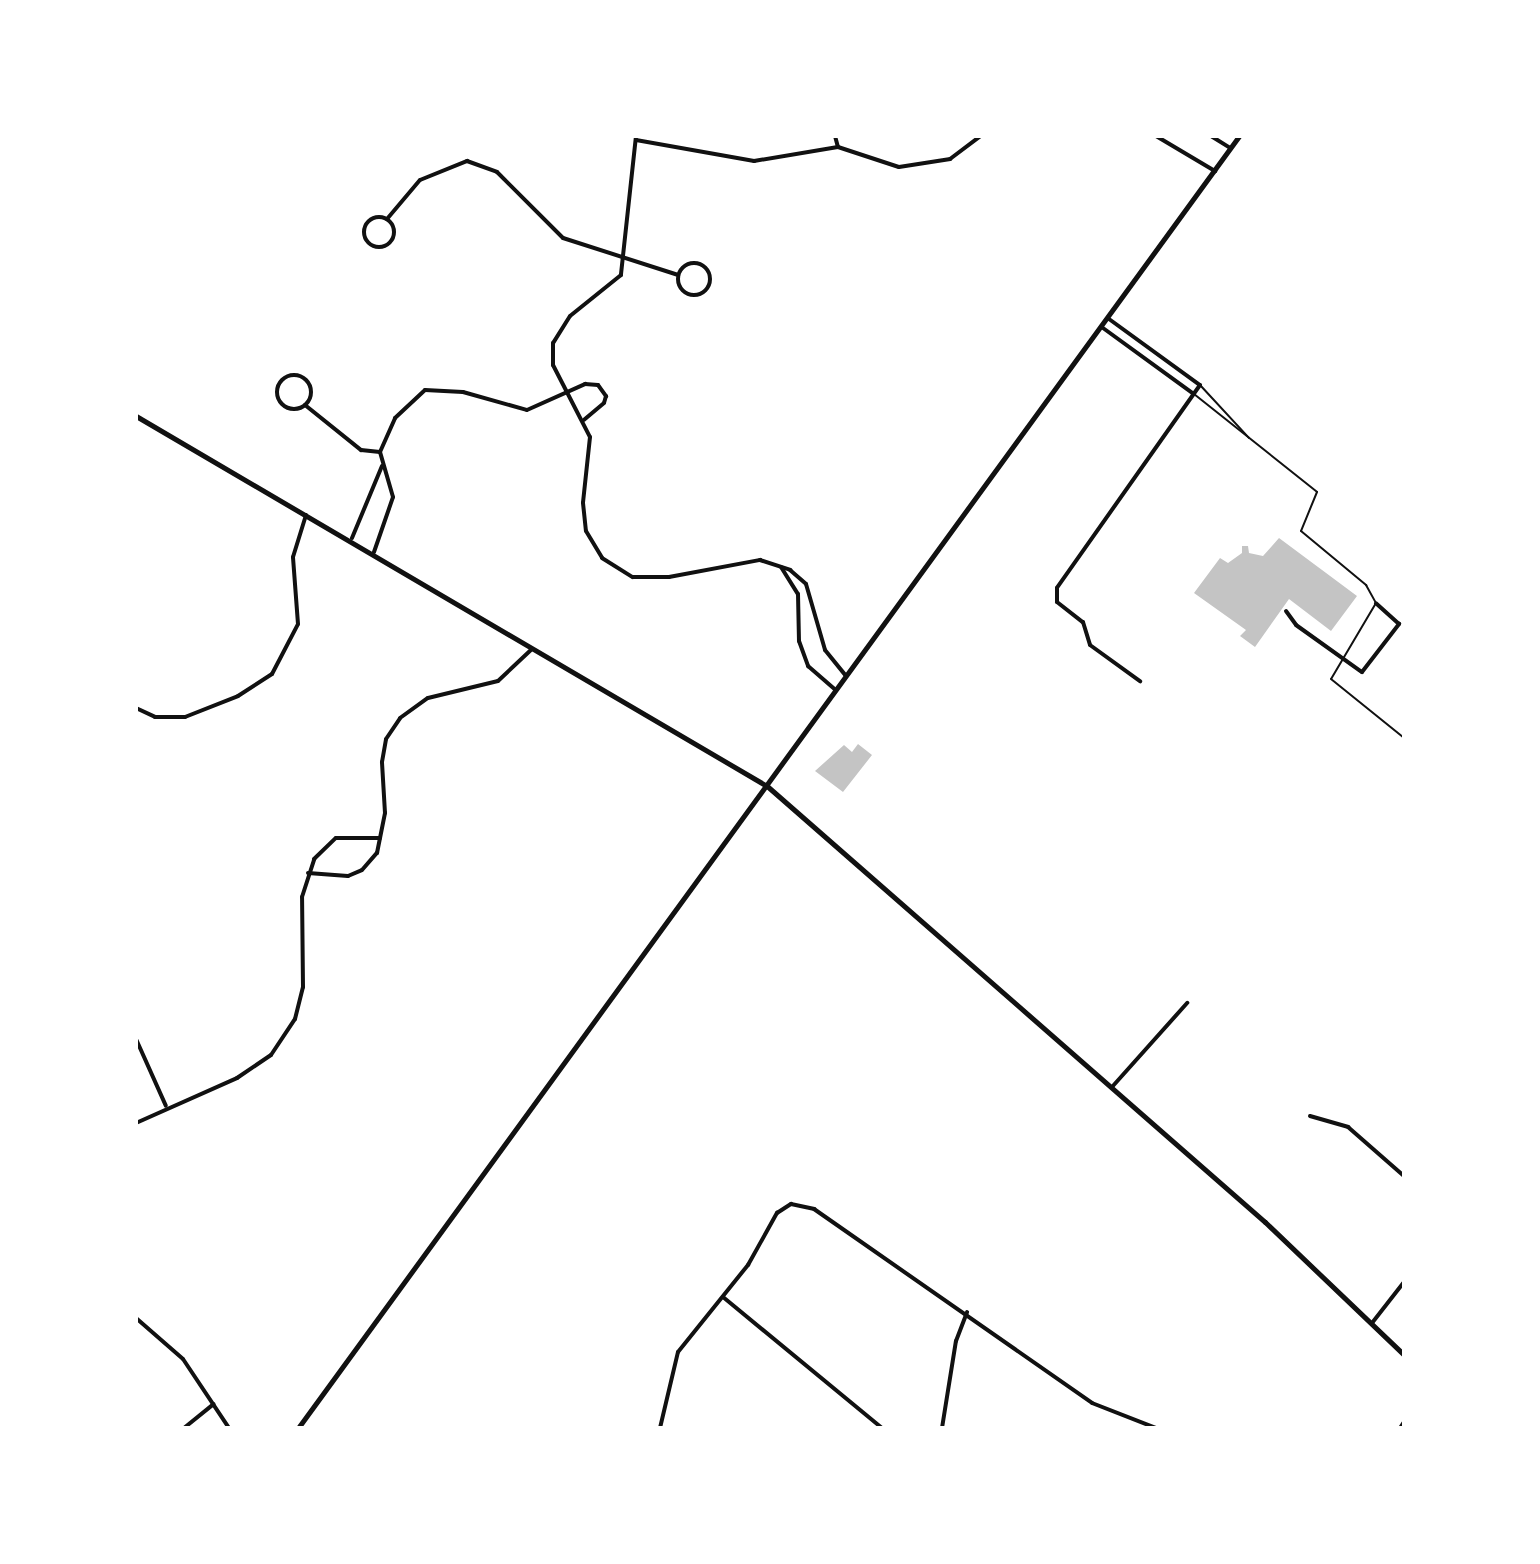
<!DOCTYPE html>
<html>
<head>
<meta charset="utf-8">
<style>
  body { margin:0 }
  #map { position:relative; width:1540px; height:1564px; overflow:hidden; background:#fff; font-family:"Sofia Sans Condensed",sans-serif }
  div>[style] { position:absolute }
  .building>* { inset:0; background:#c4c4c4 }
  .service>* { height:2px; margin:-1px; padding:0 1px; transform-origin:1px; border-radius:1px; background:#111 }
  .minor>* { height:4px; margin:-2px; padding:0 2px; transform-origin:2px; border-radius:2px; background:#111 }
  .minor>.ring { margin:-2px; padding:0; box-sizing:content-box; background:none; border:4px solid #111; border-radius:50% }
  .tertiary>* { height:5px; margin:-2.5px; padding:0 2.5px; transform-origin:2.5px; border-radius:2.5px; background:#111 }
  span { translate:-50% -50%; white-space:nowrap; text-align:center; line-height:1.15; -webkit-text-stroke:8px #fff; paint-order:stroke }
  .frame { position:absolute; inset:0; border:138px solid #fff; pointer-events:none }
</style>
</head>
<body>
<div id="map">
  <div class="building">
    <div style="clip-path:polygon(1279px 538px,1357px 596px,1331px 631px,1289px 599px,1255px 647px,1240px 636px,1246px 630px,1194px 593px,1220px 558px,1228px 563px,1242px 553px,1242px 546px,1248px 546px,1249px 553px,1263px 556px)"></div>
    <div style="clip-path:polygon(858px 744px,872px 755px,843px 792px,815px 771px,844px 745px,852px 752px)"></div>
  </div>
  <div class="service">
    <div style="left:1200px;top:385px;width:72px;rotate:47.2deg"></div>
    <div style="left:1194px;top:394px;width:157px;rotate:38.5deg"></div>
    <div style="left:1317px;top:492px;width:42px;rotate:112.3deg"></div>
    <div style="left:1301px;top:531px;width:85px;rotate:39.7deg"></div>
    <div style="left:1366px;top:585px;width:21px;rotate:61deg"></div>
    <div style="left:1376px;top:603px;width:88px;rotate:120.6deg"></div>
    <div style="left:1331px;top:679px;width:94px;rotate:38.9deg"></div>
  </div>
  <div class="minor">
    <div style="left:636px;top:136px;width:140px;rotate:96.2deg"></div>
    <div style="left:621px;top:275px;width:65px;rotate:141.2deg"></div>
    <div style="left:570px;top:316px;width:32px;rotate:122deg"></div>
    <div style="left:553px;top:343px;width:22px;rotate:90deg"></div>
    <div style="left:553px;top:365px;width:81px;rotate:62.8deg"></div>
    <div style="left:590px;top:437px;width:66px;rotate:96.1deg"></div>
    <div style="left:583px;top:503px;width:28px;rotate:84deg"></div>
    <div style="left:586px;top:531px;width:31px;rotate:59deg"></div>
    <div style="left:602px;top:558px;width:36px;rotate:32deg"></div>
    <div style="left:633px;top:577px;width:36px"></div>
    <div style="left:669px;top:577px;width:93px;rotate:-10.6deg"></div>
    <div style="left:760px;top:560px;width:32px;rotate:18deg"></div>
    <div style="left:790px;top:570px;width:21px;rotate:41deg"></div>
    <div style="left:806px;top:584px;width:69px;rotate:73.9deg"></div>
    <div style="left:825px;top:650px;width:32px;rotate:51deg"></div>
    <div style="left:835px;top:136px;width:11px;rotate:75deg"></div>
    <div style="left:1156px;top:136px;width:69px;rotate:30.7deg"></div>
    <div style="left:1211px;top:136px;width:22px;rotate:32deg"></div>
    <div style="left:636px;top:140px;width:120px;rotate:10.1deg"></div>
    <div style="left:754px;top:161px;width:85px;rotate:-9.5deg"></div>
    <div style="left:838px;top:147px;width:64px;rotate:18.2deg"></div>
    <div style="left:899px;top:167px;width:52px;rotate:-8.9deg"></div>
    <div style="left:950px;top:159px;width:38px;rotate:-37deg"></div>
    <div class="ring" style="left:364px;top:217px;width:26px;height:26px"></div>
    <div style="left:387px;top:219px;width:51px;rotate:-49.8deg"></div>
    <div style="left:420px;top:180px;width:51px;rotate:-22deg"></div>
    <div style="left:467px;top:161px;width:32px;rotate:20deg"></div>
    <div style="left:497px;top:172px;width:93px;rotate:45deg"></div>
    <div style="left:563px;top:238px;width:121px;rotate:17.8deg"></div>
    <div class="ring" style="left:678px;top:263px;width:28px;height:28px"></div>
    <div style="left:1109px;top:319px;width:112px;rotate:36deg"></div>
    <div style="left:1200px;top:385px;width:248px;rotate:125.2deg"></div>
    <div style="left:1057px;top:588px;width:14px;rotate:90deg"></div>
    <div style="left:1057px;top:602px;width:33px;rotate:38deg"></div>
    <div style="left:1083px;top:622px;width:24px;rotate:73deg"></div>
    <div style="left:1090px;top:645px;width:62px;rotate:35.8deg"></div>
    <div style="left:1103px;top:328px;width:112px;rotate:36deg"></div>
    <div class="ring" style="left:277px;top:375px;width:30px;height:30px"></div>
    <div style="left:305px;top:405px;width:72px;rotate:38.8deg"></div>
    <div style="left:361px;top:450px;width:19px;rotate:6deg"></div>
    <div style="left:352px;top:538px;width:78px;rotate:-67.4deg"></div>
    <div style="left:374px;top:552px;width:58px;rotate:-70.9deg"></div>
    <div style="left:393px;top:497px;width:47px;rotate:-106.1deg"></div>
    <div style="left:380px;top:452px;width:37px;rotate:-66deg"></div>
    <div style="left:395px;top:418px;width:41px;rotate:-43deg"></div>
    <div style="left:425px;top:390px;width:38px;rotate:3deg"></div>
    <div style="left:463px;top:392px;width:66px;rotate:15.7deg"></div>
    <div style="left:527px;top:410px;width:64px;rotate:-24.1deg"></div>
    <div style="left:585px;top:384px;width:13px;rotate:4deg"></div>
    <div style="left:598px;top:385px;width:14px;rotate:54deg"></div>
    <div style="left:606px;top:396px;width:7px;rotate:106deg"></div>
    <div style="left:604px;top:403px;width:26px;rotate:140deg"></div>
    <div style="left:781px;top:567px;width:32px;rotate:58deg"></div>
    <div style="left:798px;top:594px;width:47px;rotate:88.8deg"></div>
    <div style="left:799px;top:641px;width:27px;rotate:70deg"></div>
    <div style="left:808px;top:666px;width:37px;rotate:41deg"></div>
    <div style="left:1286px;top:611px;width:17px;rotate:54deg"></div>
    <div style="left:1296px;top:625px;width:81px;rotate:35.5deg"></div>
    <div style="left:1362px;top:672px;width:61px;rotate:-52.4deg"></div>
    <div style="left:1399px;top:624px;width:31px;rotate:-138deg"></div>
    <div style="left:136px;top:708px;width:21px;rotate:25deg"></div>
    <div style="left:155px;top:717px;width:30px"></div>
    <div style="left:185px;top:717px;width:57px;rotate:-21.6deg"></div>
    <div style="left:238px;top:696px;width:40px;rotate:-32.9deg"></div>
    <div style="left:272px;top:674px;width:56px;rotate:-62.5deg"></div>
    <div style="left:298px;top:624px;width:67px;rotate:-94.3deg"></div>
    <div style="left:293px;top:557px;width:44px;rotate:-72.8deg"></div>
    <div style="left:308px;top:873px;width:40px;rotate:4.3deg"></div>
    <div style="left:348px;top:876px;width:15px;rotate:-23deg"></div>
    <div style="left:362px;top:870px;width:23px;rotate:-49deg"></div>
    <div style="left:377px;top:853px;width:41px;rotate:-78.7deg"></div>
    <div style="left:385px;top:813px;width:51px;rotate:-93.4deg"></div>
    <div style="left:382px;top:762px;width:23px;rotate:-80deg"></div>
    <div style="left:386px;top:739px;width:25px;rotate:-56deg"></div>
    <div style="left:400px;top:718px;width:34px;rotate:-36deg"></div>
    <div style="left:428px;top:698px;width:72px;rotate:-13.7deg"></div>
    <div style="left:498px;top:681px;width:47px;rotate:-43.3deg"></div>
    <div style="left:136px;top:1039px;width:73px;rotate:65.9deg"></div>
    <div style="left:1112px;top:1087px;width:113px;rotate:-48.2deg"></div>
    <div style="left:1310px;top:1116px;width:40px;rotate:16deg"></div>
    <div style="left:1348px;top:1127px;width:74px;rotate:41.2deg"></div>
    <div style="left:136px;top:1123px;width:111px;rotate:-24deg"></div>
    <div style="left:237px;top:1078px;width:41px;rotate:-34.1deg"></div>
    <div style="left:271px;top:1055px;width:43px;rotate:-56.3deg"></div>
    <div style="left:295px;top:1019px;width:33px;rotate:-76deg"></div>
    <div style="left:303px;top:987px;width:90px;rotate:-90.6deg"></div>
    <div style="left:302px;top:897px;width:40px;rotate:-72deg"></div>
    <div style="left:314px;top:859px;width:30px;rotate:-44deg"></div>
    <div style="left:336px;top:838px;width:44px"></div>
    <div style="left:723px;top:1297px;width:206px;rotate:39.5deg"></div>
    <div style="left:136px;top:1318px;width:62px;rotate:41.1deg"></div>
    <div style="left:183px;top:1359px;width:83px;rotate:56.3deg"></div>
    <div style="left:1372px;top:1323px;width:52px;rotate:-52deg"></div>
    <div style="left:184px;top:1428px;width:38px;rotate:-39deg"></div>
    <div style="left:660px;top:1428px;width:78px;rotate:-76.7deg"></div>
    <div style="left:678px;top:1352px;width:112px;rotate:-51.2deg"></div>
    <div style="left:748px;top:1265px;width:60px;rotate:-60.9deg"></div>
    <div style="left:777px;top:1213px;width:17px;rotate:-33deg"></div>
    <div style="left:791px;top:1204px;width:24px;rotate:12deg"></div>
    <div style="left:814px;top:1209px;width:339px;rotate:34.9deg"></div>
    <div style="left:1092px;top:1403px;width:69px;rotate:21.3deg"></div>
    <div style="left:942px;top:1428px;width:88px;rotate:-80.9deg"></div>
    <div style="left:956px;top:1341px;width:31px;rotate:-69deg"></div>
    <div style="left:1400px;top:1428px;width:7px;rotate:-56deg"></div>
  </div>
  <div class="tertiary">
    <div style="left:136px;top:416px;width:731px;rotate:30.39deg"></div>
    <div style="left:767px;top:786px;width:662px;rotate:41.2deg"></div>
    <div style="left:1265px;top:1222px;width:192px;rotate:43.7deg"></div>
    <div style="left:298px;top:1428px;width:1598px;rotate:-53.93deg"></div>
  </div>
  <div class="frame"></div>
</div>
</body>
</html>
